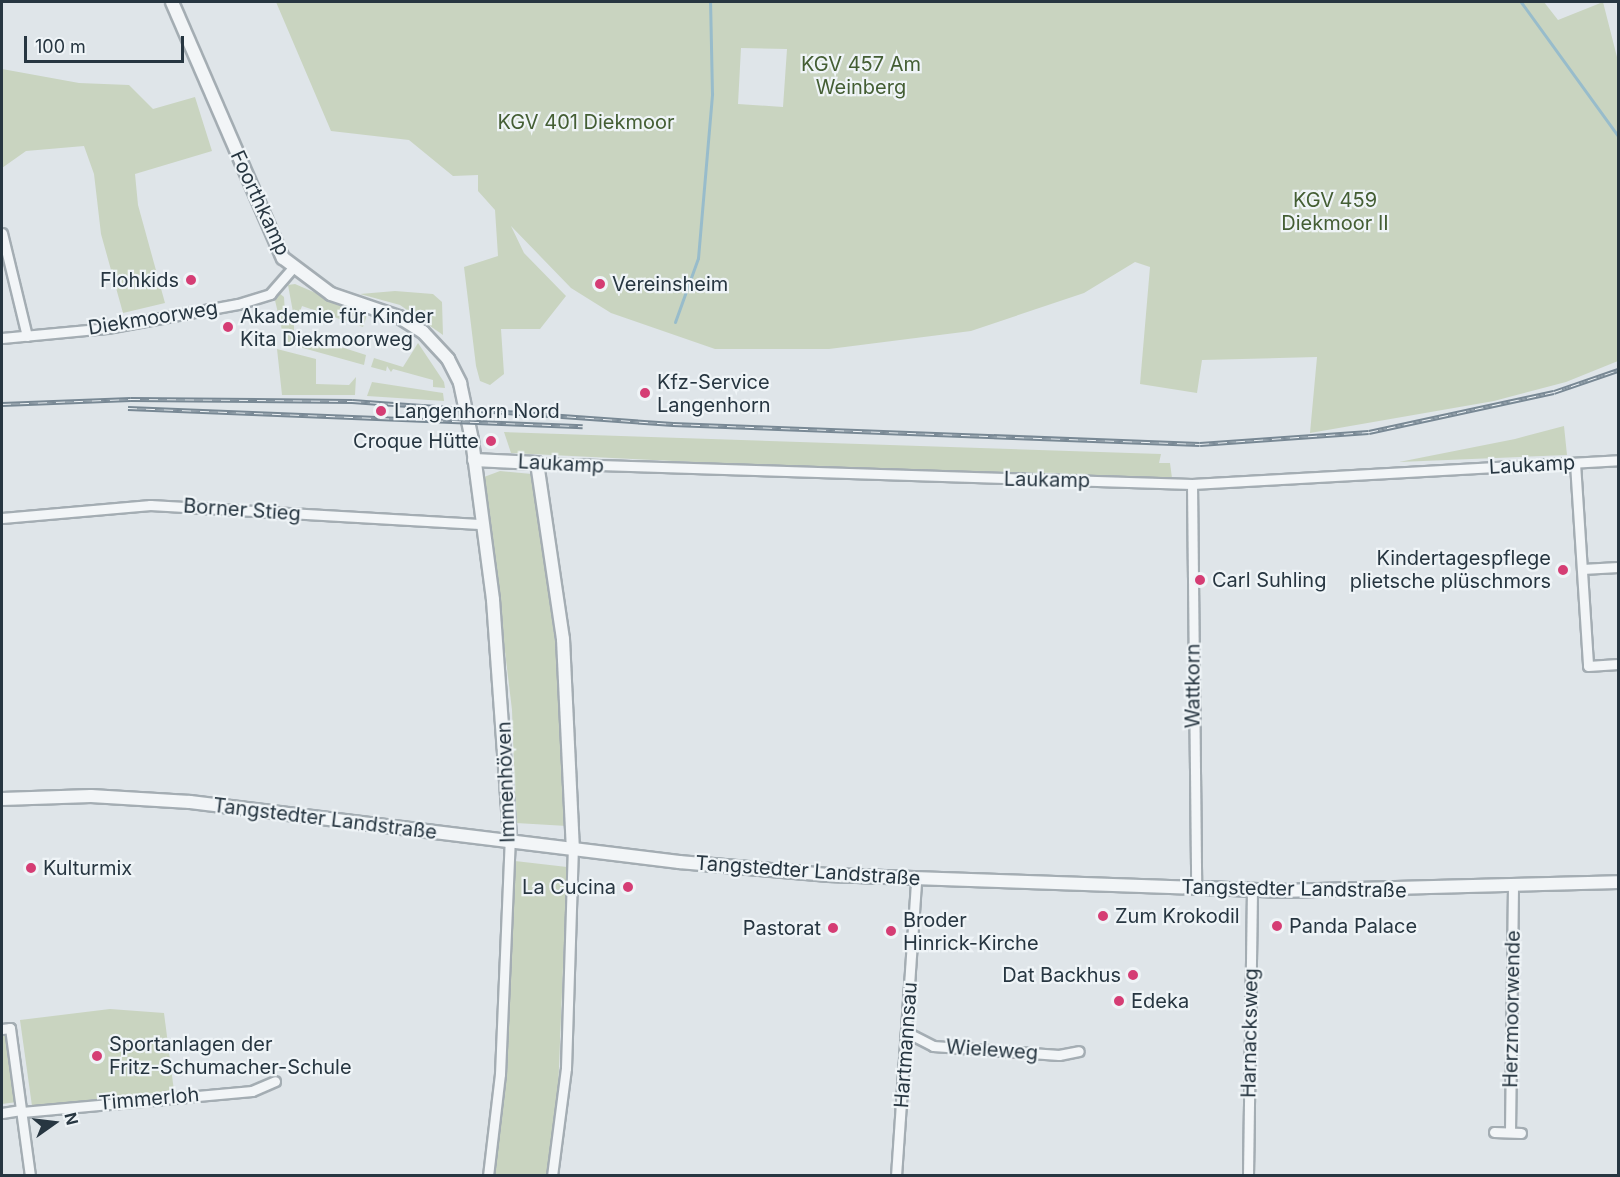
<!DOCTYPE html>
<html>
<head>
<meta charset="utf-8">
<style>
  body { margin:0 }
  #map { position:relative; width:1620px; height:1177px; overflow:hidden; background:#dfe5e9; font-family:Inter,sans-serif }
  div>[style] { position:absolute }
  .green>* { inset:0; background:#c9d4c0 }
  .stream>* { height:3px; margin:-1.5px; padding:0 1.5px; transform-origin:1.5px; border-radius:1.5px; background:#98bccb }
  .roads { filter:drop-shadow(2px 0 #a4adb3) drop-shadow(-2px 0 #a4adb3) drop-shadow(0 2px #a4adb3) drop-shadow(0 -2px #a4adb3) }
  .minor>* { height:9px; margin:-4.5px; padding:0 4.5px; transform-origin:4.5px; border-radius:4.5px; background:#f2f5f7 }
  .tertiary>* { height:12px; margin:-6px; padding:0 6px; transform-origin:6px; border-radius:6px; background:#f2f5f7 }
  .rail>* { height:5px; margin-top:-2.5px; transform-origin:0; background:repeating-linear-gradient(90deg,#eff4f7 0 9px,#788894 0 18px); box-sizing:border-box; border-block:2px solid #788894 }
  .dots>* { width:16px; height:16px; translate:-50% -50%; box-sizing:border-box; border:3px solid #eff4f7; border-radius:50% }
  span { translate:-50% -50%; white-space:nowrap; text-align:center; line-height:1.15; -webkit-text-stroke:4.5px #eff4f7; paint-order:stroke }
  .park-label { font-size:20px; color:#445e34 }
  .street-label { font-size:20px; color:#273641 }
  .poi-label { font-size:20px; color:#273641 }
  .right { translate:-100% -50%; text-align:right }
  .left { translate:0 -50%; text-align:left }
  .frame { position:absolute; inset:0; border:3px solid #273641; pointer-events:none }
  .north { position:absolute; left:24px; top:1093px; width:60px; height:60px; -webkit-text-stroke:4px #eff4f7; paint-order:stroke; rotate:76deg; font-size:16px; font-weight:700; line-height:24px; text-align:center; color:#273641 }
  .north::after { content:''; display:block; margin:auto; width:21px; height:27px; background:#273641; clip-path:polygon(50% 0,100% 100%,50% 72%,0 100%) }
  .scale { position:absolute; left:24px; top:36px; width:160px; height:27px; box-sizing:border-box; border:3px solid #273641; border-top:0; padding-left:8px; font-size:18px; line-height:21px; white-space:nowrap; color:#273641; -webkit-text-stroke:4px #eff4f7; paint-order:stroke }
</style>
</head>
<body>
<div id="map">
  <div class="green">
    <div style="clip-path:polygon(evenodd,276px 2px,1544px 2px,1558px 20px,1603px 2px,1618px 61px,1618px 361px,1566px 382px,1494px 401px,1310px 433px,1317px 357px,1202px 360px,1197px 393px,1140px 384px,1150px 267px,1135px 262px,1084px 293px,971px 331px,829px 349px,715px 349px,611px 313px,571px 288px,511px 226px,524px 253px,566px 296px,540px 329px,501px 329px,504px 374px,490px 385px,480px 381px,476px 366px,464px 267px,498px 256px,495px 210px,478px 191px,478px 175px,453px 176px,409px 140px,331px 131px,276px 2px,741px 48px,787px 49px,783px 107px,738px 104px,741px 48px)"></div>
    <div style="clip-path:polygon(2px 69px,79px 83px,129px 85px,153px 109px,195px 97px,212px 151px,135px 174px,138px 205px,165px 303px,123px 313px,101px 234px,94px 174px,84px 146px,26px 151px,2px 168px)"></div>
    <div style="clip-path:polygon(295px 284px,367px 315px,363px 327px,302px 306px,299px 314px,293px 312px,288px 285px)"></div>
    <div style="clip-path:polygon(395px 291px,433px 294px,442px 302px,443px 335px,400px 305px,360px 294px)"></div>
    <div style="clip-path:polygon(279px 293px,284px 297px,285px 313px,294px 324px,294px 332px,366px 355px,364px 365px,285px 343px,274px 296px)"></div>
    <div style="clip-path:polygon(418px 343px,444px 382px,445px 388px,433px 387px,433px 380px,393px 369px,391px 372px,387px 366px,386px 371px,371px 367px,374px 358px,403px 367px)"></div>
    <div style="clip-path:polygon(277px 349px,316px 359px,316px 384px,349px 385px,356px 377px,355px 395px,282px 395px)"></div>
    <div style="clip-path:polygon(372px 382px,443px 393px,444px 401px,367px 396px)"></div>
    <div style="clip-path:polygon(1564px 426px,1567px 455px,1399px 462px,1515px 439px)"></div>
    <div style="clip-path:polygon(504px 432px,1161px 454px,1159px 463px,1170px 463px,1172px 478px,872px 471px,511px 453px)"></div>
    <div style="clip-path:polygon(500px 471px,532px 474px,556px 648px,567px 826px,516px 823px,512px 710px,484px 477px)"></div>
    <div style="clip-path:polygon(515px 861px,567px 867px,557px 1117px,548px 1175px,494px 1176px,507px 1074px)"></div>
    <div style="clip-path:polygon(110px 1009px,164px 1013px,174px 1091px,32px 1106px,20px 1020px)"></div>
    <div style="clip-path:polygon(8px 1034px,17px 1102px,2px 1104px,2px 1035px)"></div>
  </div>
  <div class="stream">
    <div style="left:1521px;top:2px;width:165px;rotate:54.1deg"></div>
    <div style="left:675px;top:322px;width:68px;rotate:-70.2deg"></div>
    <div style="left:698px;top:258px;width:165px;rotate:-85.1deg"></div>
    <div style="left:712px;top:94px;width:92px;rotate:-91.2deg"></div>
  </div>
  <div class="roads">
    <div class="minor">
      <div style="left:2px;top:233px;width:106px;rotate:76.4deg"></div>
      <div style="left:2px;top:338px;width:105px;rotate:-5.4deg"></div>
      <div style="left:107px;top:328px;width:133px;rotate:-10.4deg"></div>
      <div style="left:238px;top:304px;width:34px;rotate:-17deg"></div>
      <div style="left:270px;top:294px;width:33px;rotate:-49deg"></div>
      <div style="left:537px;top:463px;width:655px;rotate:1.84deg"></div>
      <div style="left:1192px;top:484px;width:427px;rotate:-3.2deg"></div>
      <div style="left:1575px;top:463px;width:203px;rotate:86.3deg"></div>
      <div style="left:1588px;top:666px;width:30px;rotate:-4deg"></div>
      <div style="left:1192px;top:484px;width:404px;rotate:89.4deg"></div>
      <div style="left:2px;top:518px;width:149px;rotate:-5deg"></div>
      <div style="left:150px;top:505px;width:334px;rotate:3.3deg"></div>
      <div style="left:1582px;top:569px;width:36px;rotate:-3deg"></div>
      <div style="left:2px;top:1029px;width:8px;rotate:-7deg"></div>
      <div style="left:10px;top:1028px;width:149px;rotate:82.3deg"></div>
      <div style="left:908px;top:1033px;width:28px;rotate:27deg"></div>
      <div style="left:933px;top:1046px;width:126px;rotate:4.1deg"></div>
      <div style="left:1059px;top:1055px;width:20px;rotate:-11deg"></div>
      <div style="left:22px;top:1112px;width:231px;rotate:-5.2deg"></div>
      <div style="left:252px;top:1091px;width:25px;rotate:-23deg"></div>
      <div style="left:2px;top:1113px;width:19px;rotate:-9deg"></div>
      <div style="left:1494px;top:1132px;width:27px;rotate:2deg"></div>
      <div style="left:1510px;top:1132px;width:246px;rotate:-89.3deg"></div>
      <div style="left:488px;top:1176px;width:103px;rotate:-83.3deg"></div>
      <div style="left:500px;top:1074px;width:234px;rotate:-87.6deg"></div>
      <div style="left:552px;top:1176px;width:109px;rotate:-82.6deg"></div>
      <div style="left:566px;top:1068px;width:220px;rotate:-88.2deg"></div>
      <div style="left:896px;top:1176px;width:298px;rotate:-86.1deg"></div>
      <div style="left:1248px;top:1176px;width:286px;rotate:-89.2deg"></div>
    </div>
    <div class="tertiary">
      <div style="left:172px;top:2px;width:279px;rotate:66.6deg"></div>
      <div style="left:283px;top:258px;width:60px;rotate:36.9deg"></div>
      <div style="left:331px;top:294px;width:72px;rotate:18.7deg"></div>
      <div style="left:399px;top:317px;width:28px;rotate:32deg"></div>
      <div style="left:423px;top:332px;width:37px;rotate:47deg"></div>
      <div style="left:448px;top:359px;width:27px;rotate:63deg"></div>
      <div style="left:460px;top:383px;width:58px;rotate:78.1deg"></div>
      <div style="left:472px;top:440px;width:161px;rotate:82.5deg"></div>
      <div style="left:493px;top:600px;width:241px;rotate:85.9deg"></div>
      <div style="left:474px;top:460px;width:63px;rotate:2.7deg"></div>
      <div style="left:537px;top:463px;width:178px;rotate:81.6deg"></div>
      <div style="left:563px;top:639px;width:209px;rotate:87.3deg"></div>
      <div style="left:2px;top:799px;width:89px;rotate:-1.9deg"></div>
      <div style="left:91px;top:796px;width:99px;rotate:3.5deg"></div>
      <div style="left:190px;top:802px;width:493px;rotate:7deg"></div>
      <div style="left:679px;top:862px;width:150px;rotate:5deg"></div>
      <div style="left:828px;top:875px;width:451px;rotate:2deg"></div>
      <div style="left:1279px;top:891px;width:339px;rotate:-1.5deg"></div>
    </div>
  </div>
  <div class="rail">
    <div style="left:2px;top:404px;width:129px;rotate:-2.2deg"></div>
    <div style="left:131px;top:399px;width:221px;rotate:0.5deg"></div>
    <div style="left:352px;top:401px;width:322px;rotate:4.1deg"></div>
    <div style="left:673px;top:424px;width:527px;rotate:2.17deg"></div>
    <div style="left:1200px;top:444px;width:169px;rotate:-4.1deg"></div>
    <div style="left:1369px;top:432px;width:189px;rotate:-12.2deg"></div>
    <div style="left:1554px;top:392px;width:68px;rotate:-19deg"></div>
    <div style="left:128px;top:408px;width:455px;rotate:2.3deg"></div>
  </div>
  <div class="dots">
    <div style="left:191px;top:280px;background:#d53d74"></div>
    <div style="left:600px;top:284px;background:#d53d74"></div>
    <div style="left:228px;top:327px;background:#d53d74"></div>
    <div style="left:645px;top:393px;background:#d53d74"></div>
    <div style="left:381px;top:411px;background:#d53d74"></div>
    <div style="left:491px;top:441px;background:#d53d74"></div>
    <div style="left:1563px;top:570px;background:#d53d74"></div>
    <div style="left:1200px;top:580px;background:#d53d74"></div>
    <div style="left:31px;top:868px;background:#d53d74"></div>
    <div style="left:628px;top:887px;background:#d53d74"></div>
    <div style="left:1103px;top:916px;background:#d53d74"></div>
    <div style="left:1277px;top:926px;background:#d53d74"></div>
    <div style="left:833px;top:928px;background:#d53d74"></div>
    <div style="left:891px;top:931px;background:#d53d74"></div>
    <div style="left:1133px;top:975px;background:#d53d74"></div>
    <div style="left:1119px;top:1001px;background:#d53d74"></div>
    <div style="left:97px;top:1056px;background:#d53d74"></div>
  </div>
  <div class="park-label">
    <span style="left:861px;top:76px">KGV 457 Am<br>Weinberg</span>
    <span style="left:586px;top:122px">KGV 401 Diekmoor</span>
    <span style="left:1335px;top:212px">KGV 459<br>Diekmoor II</span>
  </div>
  <div class="street-label">
    <span style="left:260px;top:203px;rotate:65deg">Foorthkamp</span>
    <span style="left:153px;top:318px;rotate:-9deg">Diekmoorweg</span>
    <span style="left:561px;top:464px;rotate:3deg">Laukamp</span>
    <span style="left:1532px;top:465px;rotate:-3deg">Laukamp</span>
    <span style="left:1047px;top:480px;rotate:1deg">Laukamp</span>
    <span style="left:242px;top:510px;rotate:4deg">Borner Stieg</span>
    <span style="left:1193px;top:686px;rotate:-90deg">Wattkorn</span>
    <span style="left:506px;top:782px;rotate:-92deg">Immenhöven</span>
    <span style="left:325px;top:819px;rotate:7deg">Tangstedter Landstraße</span>
    <span style="left:808px;top:871px;rotate:4deg">Tangstedter Landstraße</span>
    <span style="left:1294px;top:889px;rotate:1deg">Tangstedter Landstraße</span>
    <span style="left:1512px;top:1009px;rotate:-89deg">Herzmoorwende</span>
    <span style="left:1250px;top:1033px;rotate:-89deg">Harnacksweg</span>
    <span style="left:906px;top:1045px;rotate:-86deg">Hartmannsau</span>
    <span style="left:992px;top:1050px;rotate:4deg">Wieleweg</span>
    <span style="left:149px;top:1099px;rotate:-5deg">Timmerloh</span>
  </div>
  <div class="poi-label">
    <span class="right" style="left:179px;top:280px">Flohkids</span>
    <span class="left" style="left:612px;top:284px">Vereinsheim</span>
    <span class="left" style="left:240px;top:328px">Akademie für Kinder<br>Kita Diekmoorweg</span>
    <span class="left" style="left:657px;top:394px">Kfz-Service<br>Langenhorn</span>
    <span class="left" style="left:394px;top:411px">Langenhorn Nord</span>
    <span class="right" style="left:479px;top:441px">Croque Hütte</span>
    <span class="right" style="left:1551px;top:570px">Kindertagespflege<br>plietsche plüschmors</span>
    <span class="left" style="left:1212px;top:580px">Carl Suhling</span>
    <span class="left" style="left:43px;top:868px">Kulturmix</span>
    <span class="right" style="left:616px;top:887px">La Cucina</span>
    <span class="left" style="left:1115px;top:916px">Zum Krokodil</span>
    <span class="left" style="left:903px;top:932px">Broder<br>Hinrick-Kirche</span>
    <span class="left" style="left:1289px;top:926px">Panda Palace</span>
    <span class="right" style="left:821px;top:928px">Pastorat</span>
    <span class="right" style="left:1121px;top:975px">Dat Backhus</span>
    <span class="left" style="left:1131px;top:1001px">Edeka</span>
    <span class="left" style="left:109px;top:1056px">Sportanlagen der<br>Fritz-Schumacher-Schule</span>
  </div>
  <div class="frame"></div>
  <div class="north">N</div>
  <div class="scale">100 m</div>
</div>
</body>
</html>
